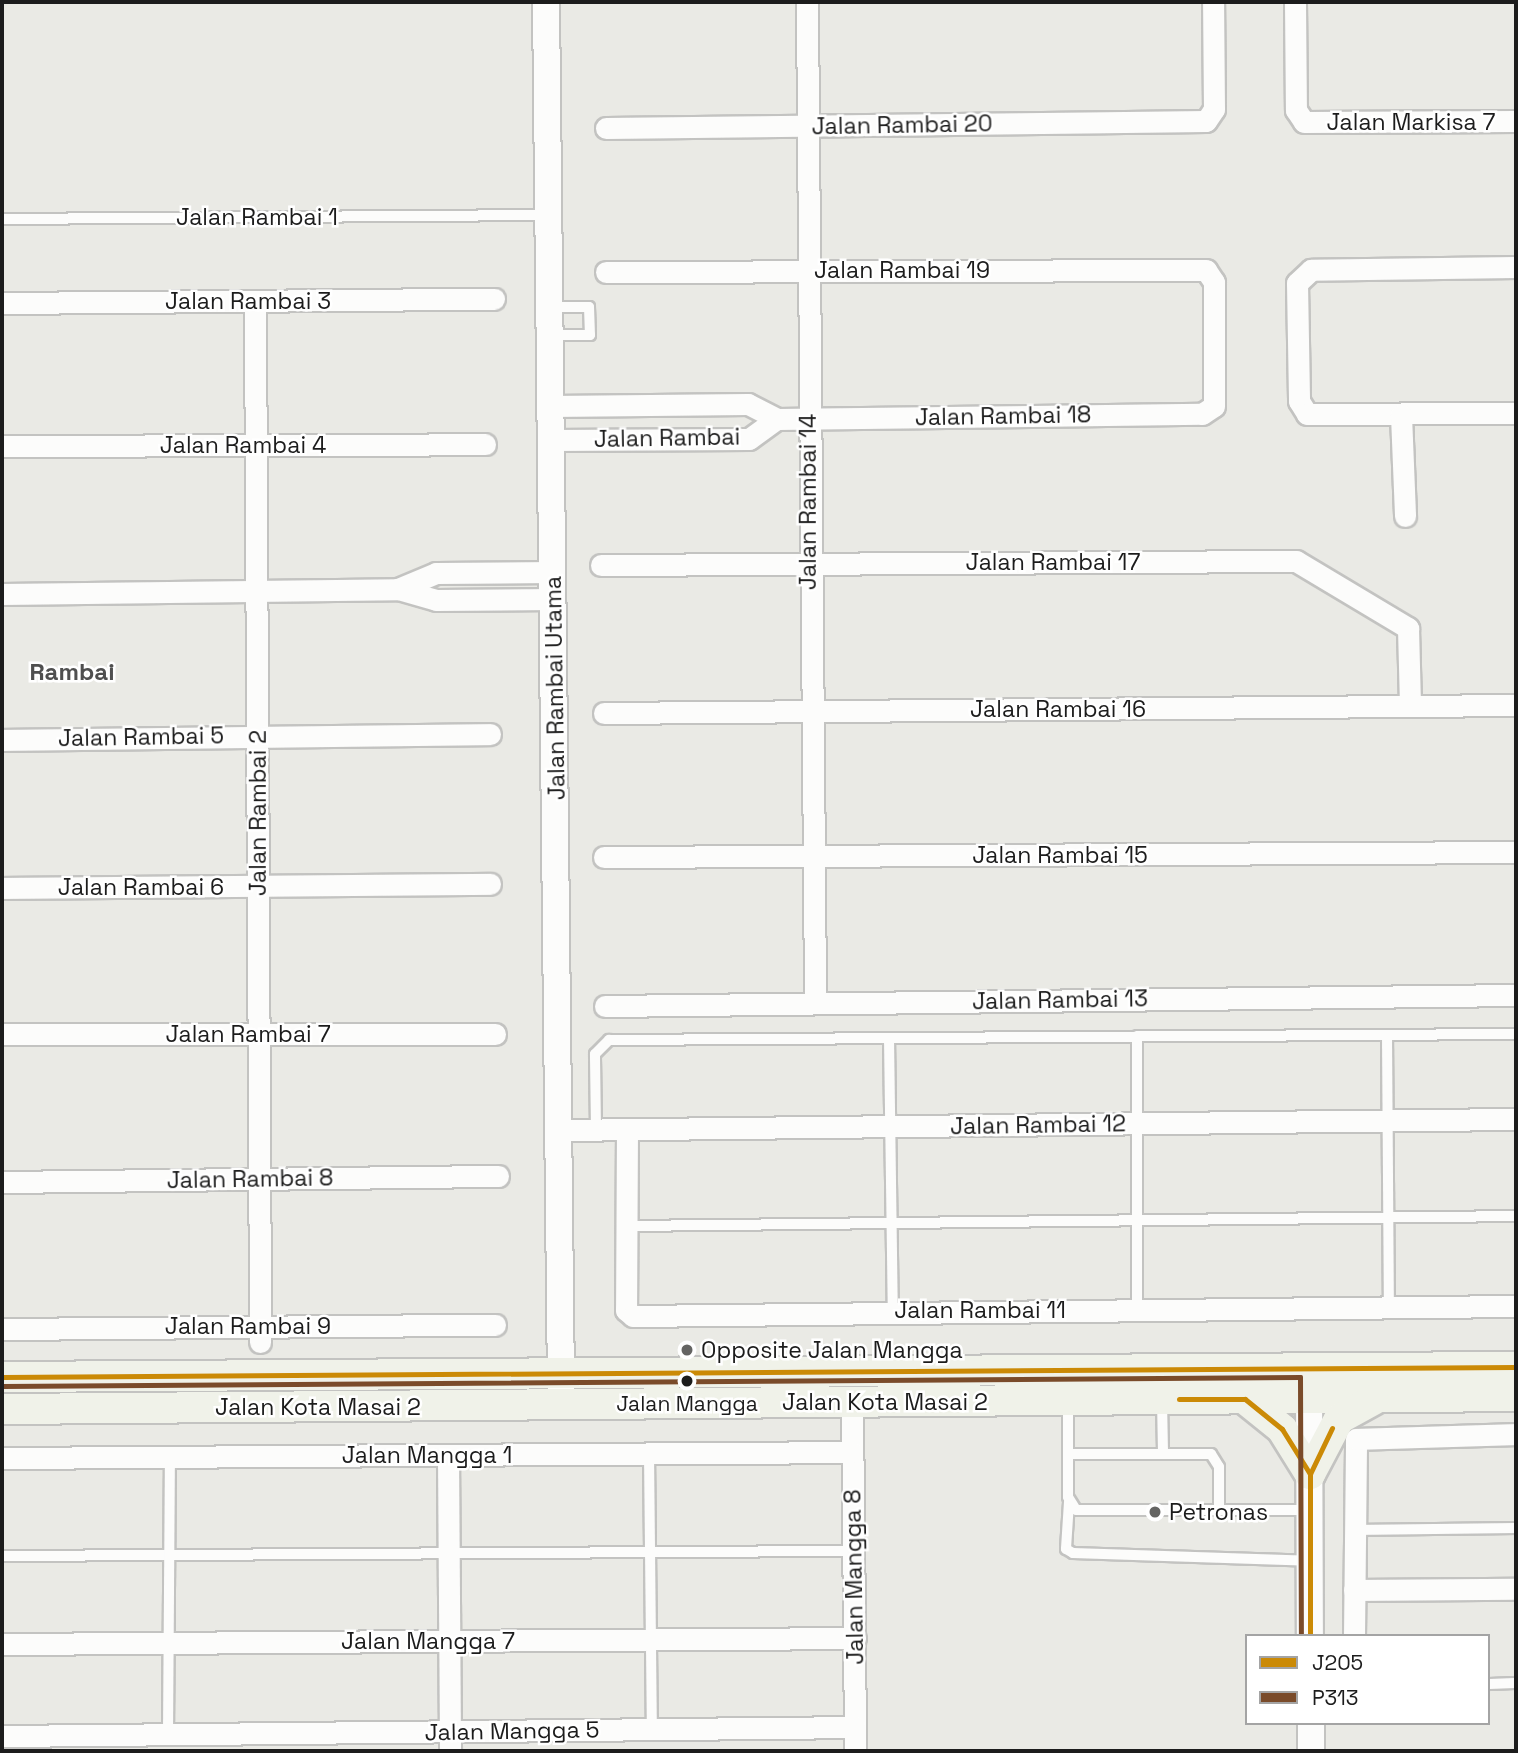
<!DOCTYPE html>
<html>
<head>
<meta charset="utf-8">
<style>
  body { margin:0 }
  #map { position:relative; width:1518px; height:1753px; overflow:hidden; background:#eaeae5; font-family:"Space Grotesk",sans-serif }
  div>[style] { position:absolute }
  .roads { filter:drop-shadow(2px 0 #c3c3c1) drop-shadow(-2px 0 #c3c3c1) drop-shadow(0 2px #c3c3c1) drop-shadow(0 -2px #c3c3c1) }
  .service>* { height:10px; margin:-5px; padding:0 5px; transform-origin:5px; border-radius:5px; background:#fcfcfb }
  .minor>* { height:21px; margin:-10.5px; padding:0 10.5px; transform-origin:10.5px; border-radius:10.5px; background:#fcfcfb }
  .tertiary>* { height:26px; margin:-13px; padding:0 13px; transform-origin:13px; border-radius:13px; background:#fcfcfb }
  .secondary>* { height:30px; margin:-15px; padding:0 15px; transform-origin:15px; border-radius:15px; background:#f0f2e9 }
  .bus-1>* { height:5px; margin:-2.5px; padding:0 2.5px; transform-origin:2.5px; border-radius:2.5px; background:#cb8a06 }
  .bus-2>* { height:5px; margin:-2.5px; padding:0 2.5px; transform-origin:2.5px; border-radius:2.5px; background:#7a4b2a }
  .dots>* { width:19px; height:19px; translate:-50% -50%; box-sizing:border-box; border:4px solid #fff; border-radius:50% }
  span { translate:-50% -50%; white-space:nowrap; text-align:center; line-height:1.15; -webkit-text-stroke:5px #fff; paint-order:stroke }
  .bus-label { font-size:21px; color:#1c1c1c }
  .street-label { font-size:23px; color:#1c1c1c }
  .poi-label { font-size:23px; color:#1c1c1c }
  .left { translate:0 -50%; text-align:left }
  .neighbourhood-label { font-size:24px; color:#4f4f4f; font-weight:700 }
  .frame { position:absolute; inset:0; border:4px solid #1c1c1c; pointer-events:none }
  .legend { position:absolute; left:1245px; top:1634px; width:245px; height:91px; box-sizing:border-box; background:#fff; border:2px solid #a4a4a4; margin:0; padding:9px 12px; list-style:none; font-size:21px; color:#1c1c1c }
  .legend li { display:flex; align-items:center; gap:14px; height:35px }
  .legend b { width:35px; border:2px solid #a4a4a4 }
</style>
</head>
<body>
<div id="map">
  <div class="roads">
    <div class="service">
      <div style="left:2px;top:219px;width:546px;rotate:-0.42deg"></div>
      <div style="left:550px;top:307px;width:39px"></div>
      <div style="left:589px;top:307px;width:28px;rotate:88deg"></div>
      <div style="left:590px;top:335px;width:39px;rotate:180deg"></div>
      <div style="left:1387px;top:1035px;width:272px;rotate:89.6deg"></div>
      <div style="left:889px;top:1038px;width:273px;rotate:89.2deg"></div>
      <div style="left:596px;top:1129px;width:75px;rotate:-90.8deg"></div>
      <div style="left:595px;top:1054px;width:20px;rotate:-45deg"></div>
      <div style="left:609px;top:1040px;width:907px;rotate:-0.38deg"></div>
      <div style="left:627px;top:1226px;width:889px;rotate:-0.64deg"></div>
      <div style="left:1137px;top:1309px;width:273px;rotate:-90deg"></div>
      <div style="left:1162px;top:1400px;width:53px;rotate:88.9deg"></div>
      <div style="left:1068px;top:1403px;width:94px;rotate:90deg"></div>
      <div style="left:1068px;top:1497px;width:15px;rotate:58deg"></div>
      <div style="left:1076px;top:1510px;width:234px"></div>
      <div style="left:649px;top:1453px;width:276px;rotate:89.4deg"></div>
      <div style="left:1068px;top:1454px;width:143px"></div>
      <div style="left:1211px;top:1454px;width:15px;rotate:58deg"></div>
      <div style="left:1219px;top:1467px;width:43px;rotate:90deg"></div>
      <div style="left:1069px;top:1502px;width:47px;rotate:93.7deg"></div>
      <div style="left:1066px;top:1549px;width:8px;rotate:30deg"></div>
      <div style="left:1073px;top:1553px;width:236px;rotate:1.9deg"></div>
      <div style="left:1353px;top:1530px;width:163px;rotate:-0.7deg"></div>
      <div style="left:2px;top:1556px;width:851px;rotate:-0.34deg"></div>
      <div style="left:1488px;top:1684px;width:28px;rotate:-2deg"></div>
      <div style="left:168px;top:1734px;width:277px;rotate:-89.6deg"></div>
    </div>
    <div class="minor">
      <div style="left:807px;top:2px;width:1001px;rotate:89.54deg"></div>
      <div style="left:1295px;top:2px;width:108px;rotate:89.5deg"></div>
      <div style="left:1296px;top:110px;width:14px;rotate:56deg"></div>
      <div style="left:1304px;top:122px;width:212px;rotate:-0.3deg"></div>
      <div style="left:606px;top:128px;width:600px;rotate:-0.67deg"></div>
      <div style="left:1206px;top:121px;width:14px;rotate:-56deg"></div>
      <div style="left:1214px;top:109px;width:107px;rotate:-90.5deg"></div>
      <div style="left:1516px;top:267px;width:205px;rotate:179.2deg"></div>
      <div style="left:1311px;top:270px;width:19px;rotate:137deg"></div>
      <div style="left:1297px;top:283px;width:118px;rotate:89deg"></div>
      <div style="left:1299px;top:401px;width:15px;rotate:58deg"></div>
      <div style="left:1307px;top:414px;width:209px;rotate:-0.3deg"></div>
      <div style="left:255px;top:301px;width:1041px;rotate:89.72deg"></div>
      <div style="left:2px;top:303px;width:492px;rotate:-0.5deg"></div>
      <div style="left:551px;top:406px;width:197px;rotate:-0.6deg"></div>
      <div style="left:748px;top:404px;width:33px;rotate:27deg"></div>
      <div style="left:777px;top:419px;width:425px;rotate:-0.7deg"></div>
      <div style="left:1202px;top:414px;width:14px;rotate:-34deg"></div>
      <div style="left:1214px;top:406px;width:124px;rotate:-90deg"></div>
      <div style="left:1214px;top:282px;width:14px;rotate:-124deg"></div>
      <div style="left:1206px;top:270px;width:600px;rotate:179.81deg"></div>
      <div style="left:1401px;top:415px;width:101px;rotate:87.7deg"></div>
      <div style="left:551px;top:440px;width:198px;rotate:-0.3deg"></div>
      <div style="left:749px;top:439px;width:34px;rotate:-36deg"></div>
      <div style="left:2px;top:446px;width:483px;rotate:-0.2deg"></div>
      <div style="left:601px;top:565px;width:695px;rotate:-0.33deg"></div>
      <div style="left:1296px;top:561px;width:131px;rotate:30.9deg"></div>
      <div style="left:1408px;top:628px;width:78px;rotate:88.5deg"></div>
      <div style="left:398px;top:589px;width:41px;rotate:-22.8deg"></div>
      <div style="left:436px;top:573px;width:117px;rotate:-0.5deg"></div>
      <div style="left:2px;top:594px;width:396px;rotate:-0.7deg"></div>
      <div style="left:398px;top:589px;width:40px;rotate:16deg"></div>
      <div style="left:436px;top:600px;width:118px;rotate:-0.5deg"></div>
      <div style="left:604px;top:713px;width:912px;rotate:-0.5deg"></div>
      <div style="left:2px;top:740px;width:488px;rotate:-0.7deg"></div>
      <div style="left:604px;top:857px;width:912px;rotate:-0.31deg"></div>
      <div style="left:2px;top:888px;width:488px;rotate:-0.5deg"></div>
      <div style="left:605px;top:1006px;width:911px;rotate:-0.69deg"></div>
      <div style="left:2px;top:1034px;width:493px"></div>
      <div style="left:627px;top:1129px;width:181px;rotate:90.3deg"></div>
      <div style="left:626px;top:1310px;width:9px;rotate:41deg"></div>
      <div style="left:633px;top:1316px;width:883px;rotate:-0.65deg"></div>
      <div style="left:559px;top:1130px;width:957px;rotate:-0.66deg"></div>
      <div style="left:2px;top:1182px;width:496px;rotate:-0.7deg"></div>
      <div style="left:2px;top:1329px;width:493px;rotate:-0.5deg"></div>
      <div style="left:852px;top:1402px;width:349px;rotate:89.5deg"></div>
      <div style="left:448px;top:1455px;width:296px;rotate:89.6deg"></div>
      <div style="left:2px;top:1458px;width:850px;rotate:-0.4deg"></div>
      <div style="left:1354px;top:1590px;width:162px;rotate:-0.4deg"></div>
      <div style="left:1354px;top:1636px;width:197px;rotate:-89.4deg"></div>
      <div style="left:1356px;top:1439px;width:160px;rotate:-1.8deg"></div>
      <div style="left:2px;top:1644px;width:853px;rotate:-0.4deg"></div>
      <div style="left:2px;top:1736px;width:853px;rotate:-0.6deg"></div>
    </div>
    <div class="tertiary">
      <div style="left:546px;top:2px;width:1391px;rotate:89.38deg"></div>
      <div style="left:1309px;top:1377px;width:259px;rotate:89.8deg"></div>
      <div style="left:1311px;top:1723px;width:28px;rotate:90deg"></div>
    </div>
    <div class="secondary">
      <div style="left:2px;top:1377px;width:1514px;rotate:-0.38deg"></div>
      <div style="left:1245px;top:1399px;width:48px;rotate:39deg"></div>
      <div style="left:1282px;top:1429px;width:53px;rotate:58.1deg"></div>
      <div style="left:2px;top:1409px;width:1514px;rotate:-0.49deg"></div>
      <div style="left:1310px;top:1474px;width:62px;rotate:-62.2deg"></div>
      <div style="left:1339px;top:1419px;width:39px;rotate:-29deg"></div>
    </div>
  </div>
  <div class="bus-1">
    <div style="left:2px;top:1377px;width:1514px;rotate:-0.38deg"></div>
    <div style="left:1179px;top:1399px;width:66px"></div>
    <div style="left:1245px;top:1399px;width:48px;rotate:39deg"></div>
    <div style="left:1282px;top:1429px;width:53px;rotate:58.1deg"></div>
    <div style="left:1310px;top:1636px;width:162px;rotate:-90deg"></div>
    <div style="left:1310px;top:1474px;width:51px;rotate:-64.4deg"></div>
  </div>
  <div class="bus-2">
    <div style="left:2px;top:1386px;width:1298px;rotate:-0.4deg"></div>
    <div style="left:1300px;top:1377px;width:259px;rotate:89.8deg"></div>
  </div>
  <div class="dots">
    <div style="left:687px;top:1350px;background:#646462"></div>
    <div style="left:687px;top:1381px;background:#1c1c1c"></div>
    <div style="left:1155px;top:1512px;background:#646462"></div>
  </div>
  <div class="bus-label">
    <span style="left:687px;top:1404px">Jalan Mangga</span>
  </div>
  <div class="street-label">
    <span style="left:1411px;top:122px">Jalan Markisa 7</span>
    <span style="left:902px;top:125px;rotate:-1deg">Jalan Rambai 20</span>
    <span style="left:257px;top:217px">Jalan Rambai 1</span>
    <span style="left:902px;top:270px">Jalan Rambai 19</span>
    <span style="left:248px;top:301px">Jalan Rambai 3</span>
    <span style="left:1003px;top:416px;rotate:-1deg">Jalan Rambai 18</span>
    <span style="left:667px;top:438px;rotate:-1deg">Jalan Rambai</span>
    <span style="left:243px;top:445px">Jalan Rambai 4</span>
    <span style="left:808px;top:502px;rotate:-90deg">Jalan Rambai 14</span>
    <span style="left:1053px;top:562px">Jalan Rambai 17</span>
    <span style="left:555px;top:688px;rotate:-91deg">Jalan Rambai Utama</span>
    <span style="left:1058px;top:709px">Jalan Rambai 16</span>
    <span style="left:141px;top:737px;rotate:-1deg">Jalan Rambai 5</span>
    <span style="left:258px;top:813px;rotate:-90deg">Jalan Rambai 2</span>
    <span style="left:1060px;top:855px">Jalan Rambai 15</span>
    <span style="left:141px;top:887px">Jalan Rambai 6</span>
    <span style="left:1060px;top:1000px;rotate:-1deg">Jalan Rambai 13</span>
    <span style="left:248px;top:1034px">Jalan Rambai 7</span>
    <span style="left:1038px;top:1125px;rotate:-1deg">Jalan Rambai 12</span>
    <span style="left:250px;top:1179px;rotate:-1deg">Jalan Rambai 8</span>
    <span style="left:980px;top:1310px">Jalan Rambai 11</span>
    <span style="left:248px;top:1326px">Jalan Rambai 9</span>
    <span style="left:885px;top:1402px">Jalan Kota Masai 2</span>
    <span style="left:318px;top:1407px">Jalan Kota Masai 2</span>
    <span style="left:427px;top:1455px">Jalan Mangga 1</span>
    <span style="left:854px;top:1577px;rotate:-91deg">Jalan Mangga 8</span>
    <span style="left:428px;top:1641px">Jalan Mangga 7</span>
    <span style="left:512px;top:1731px;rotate:-1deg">Jalan Mangga 5</span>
  </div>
  <div class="poi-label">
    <span class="left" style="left:701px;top:1350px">Opposite Jalan Mangga</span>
    <span class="left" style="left:1169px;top:1512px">Petronas</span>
  </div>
  <div class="neighbourhood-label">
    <span style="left:72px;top:672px">Rambai</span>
  </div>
  <div class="frame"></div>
  <ul class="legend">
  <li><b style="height:9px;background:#cb8a06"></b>J205</li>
  <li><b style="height:9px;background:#7a4b2a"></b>P313</li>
  </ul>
</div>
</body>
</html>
